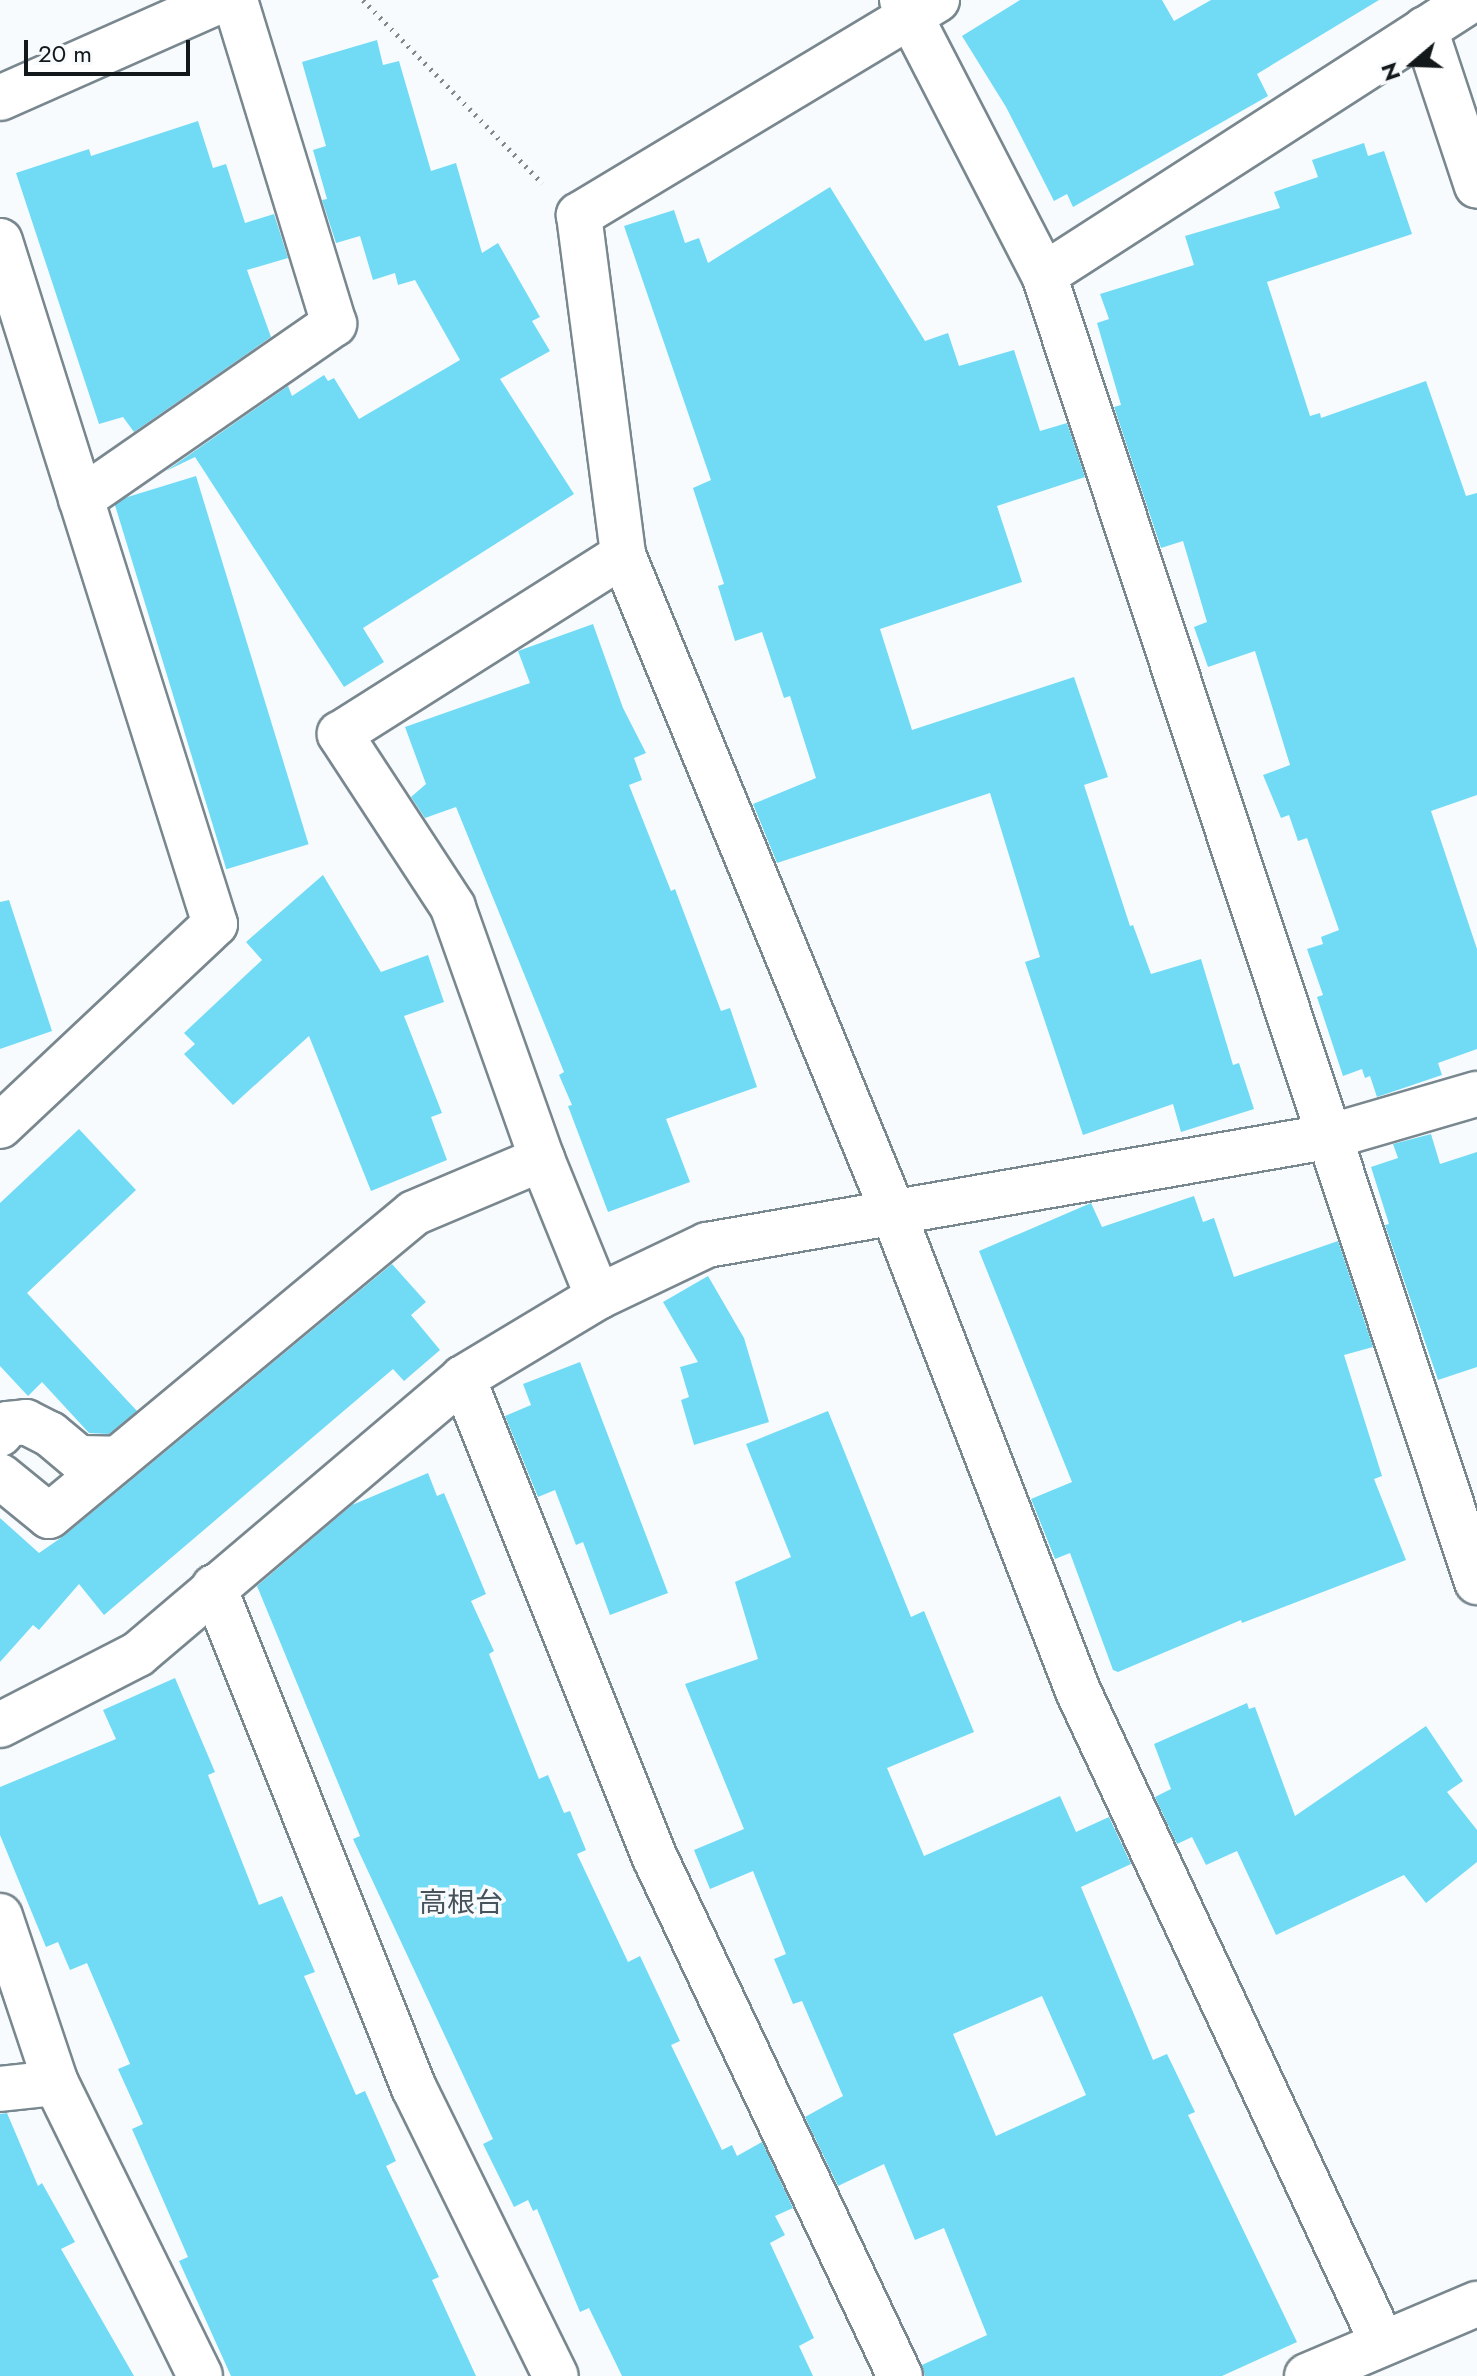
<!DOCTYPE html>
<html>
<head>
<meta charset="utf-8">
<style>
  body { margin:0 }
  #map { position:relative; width:1477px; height:2376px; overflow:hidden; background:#f8fbfd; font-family:Jost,"Noto Sans JP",sans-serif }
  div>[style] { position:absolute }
  .building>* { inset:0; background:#71dbf5; transform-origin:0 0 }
  .path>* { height:5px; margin-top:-2.5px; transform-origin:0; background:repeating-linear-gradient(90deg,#84888b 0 2px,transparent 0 8px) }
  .roads { filter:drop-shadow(2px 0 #79878f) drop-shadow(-2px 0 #79878f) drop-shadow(0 2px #79878f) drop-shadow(0 -2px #79878f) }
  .street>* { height:44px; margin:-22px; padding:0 22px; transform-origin:22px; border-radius:22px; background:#fff }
  .secondary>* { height:44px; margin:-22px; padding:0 22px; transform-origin:22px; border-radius:22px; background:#fff }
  span { translate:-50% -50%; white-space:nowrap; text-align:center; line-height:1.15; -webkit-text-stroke:7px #f8fbfd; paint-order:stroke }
  .quarter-label { font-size:28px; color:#46535b }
  .north { position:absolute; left:1373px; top:24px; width:80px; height:80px; -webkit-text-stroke:6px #f8fbfd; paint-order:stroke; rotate:251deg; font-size:22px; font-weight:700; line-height:32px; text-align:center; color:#13181b }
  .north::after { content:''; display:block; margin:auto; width:28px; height:36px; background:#13181b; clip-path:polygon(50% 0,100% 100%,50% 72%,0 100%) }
  .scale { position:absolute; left:24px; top:40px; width:166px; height:36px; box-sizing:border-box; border:4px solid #13181b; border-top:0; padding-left:10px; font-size:24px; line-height:28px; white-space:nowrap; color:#13181b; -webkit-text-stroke:6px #f8fbfd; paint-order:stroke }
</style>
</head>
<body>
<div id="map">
  <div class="building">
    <div style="clip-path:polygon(1020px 0,1162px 0,1174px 21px,1211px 0,1379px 0,1257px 74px,1268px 96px,1073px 207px,1067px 194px,1054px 201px,1006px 107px,962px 36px)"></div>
    <div style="clip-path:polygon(377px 40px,383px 65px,399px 61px,431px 171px,456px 163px,482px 253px,498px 243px,540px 317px,532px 321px,550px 351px,500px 379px,574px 494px,363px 628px,384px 662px,344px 687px,195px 457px,166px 471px,288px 386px,292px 396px,324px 375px,328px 381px,334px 378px,359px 419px,460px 360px,415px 280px,398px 285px,395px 273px,373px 280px,360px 236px,336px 243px,322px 200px,327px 199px,313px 150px,326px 146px,302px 62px)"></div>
    <div style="clip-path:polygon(198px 121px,213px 168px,226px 164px,245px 223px,274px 214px,288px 258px,247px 270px,271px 337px,134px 432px,123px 417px,99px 424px,16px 173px,89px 149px,91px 156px)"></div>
    <div style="clip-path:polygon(1364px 143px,1368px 156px,1384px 151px,1412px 234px,1267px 282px,1310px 416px,1320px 413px,1321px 418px,1426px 381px,1466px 496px,1477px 493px,1477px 795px,1431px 811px,1477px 949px,1477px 1049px,1438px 1063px,1442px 1075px,1377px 1097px,1370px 1076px,1365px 1078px,1362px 1069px,1343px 1076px,1317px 997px,1323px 995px,1307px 949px,1323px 944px,1321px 937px,1339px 930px,1307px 838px,1298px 841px,1289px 815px,1281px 818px,1263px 775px,1290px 765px,1255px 651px,1208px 667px,1194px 627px,1207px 622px,1183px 541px,1161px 548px,1114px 407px,1121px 405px,1097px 323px,1109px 319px,1100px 294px,1194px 265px,1185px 236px,1280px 208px,1274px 192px,1318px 177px,1312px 160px)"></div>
    <div style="clip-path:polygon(830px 187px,925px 341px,948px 333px,959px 366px,1014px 350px,1040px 431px,1067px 423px,1085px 477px,997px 506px,1022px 582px,880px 629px,912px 730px,1074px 677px,1108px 777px,1084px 785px,1130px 926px,1133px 925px,1151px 974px,1201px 959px,1233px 1065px,1239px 1063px,1254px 1109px,1181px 1132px,1173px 1104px,1083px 1135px,1025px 962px,1040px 957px,990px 793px,777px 863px,753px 804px,816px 778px,790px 696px,784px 698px,762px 632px,735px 641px,718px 586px,724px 584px,693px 488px,711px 480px,624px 226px,674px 210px,685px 243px,699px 238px,708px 263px)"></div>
    <div style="left:196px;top:476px;width:385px;height:86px;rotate:73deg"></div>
    <div style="clip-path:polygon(593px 624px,623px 708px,646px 753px,634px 758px,642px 780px,629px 785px,671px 891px,675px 889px,721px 1011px,730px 1008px,757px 1087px,666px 1119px,690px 1182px,608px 1212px,568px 1106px,572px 1105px,559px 1075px,564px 1072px,456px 807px,425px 818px,411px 797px,426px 784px,405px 727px,530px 683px,518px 651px)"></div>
    <div style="clip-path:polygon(323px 875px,381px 972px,428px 955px,444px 1002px,404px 1016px,442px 1113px,431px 1117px,447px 1160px,371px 1191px,309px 1036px,233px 1105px,184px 1054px,195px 1044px,184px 1033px,262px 960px,246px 942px)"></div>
    <div style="clip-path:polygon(9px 900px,52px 1031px,0 1049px,0 902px)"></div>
    <div style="clip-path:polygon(79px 1129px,136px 1190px,27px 1293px,137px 1411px,109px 1434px,89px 1433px,42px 1382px,28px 1396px,0 1366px,0 1203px)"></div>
    <div style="clip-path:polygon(1431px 1134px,1440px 1164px,1477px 1152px,1477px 1367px,1438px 1380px,1385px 1225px,1389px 1224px,1371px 1167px,1398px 1158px,1393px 1144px)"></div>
    <div style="clip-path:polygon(1194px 1196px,1203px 1222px,1214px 1218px,1234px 1277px,1338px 1241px,1373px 1347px,1344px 1355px,1382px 1476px,1374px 1479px,1406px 1560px,1242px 1623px,1241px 1620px,1118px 1672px,1113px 1670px,1070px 1553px,1055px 1559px,1031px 1499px,1072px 1482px,979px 1251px,1091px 1203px,1102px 1227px)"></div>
    <div style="clip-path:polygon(392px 1264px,426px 1302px,411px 1315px,440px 1350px,404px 1381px,393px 1369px,104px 1615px,79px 1584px,39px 1630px,33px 1625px,0 1662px,0 1518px,39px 1553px,65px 1535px)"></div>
    <div style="clip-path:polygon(708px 1276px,744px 1338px,769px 1422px,694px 1445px,681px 1400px,689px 1397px,680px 1367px,698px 1362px,663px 1302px)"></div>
    <div style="clip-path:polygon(580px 1362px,668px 1593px,610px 1615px,583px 1542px,576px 1545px,555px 1490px,538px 1497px,505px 1416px,531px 1405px,523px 1384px)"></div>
    <div style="clip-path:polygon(evenodd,828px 1411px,911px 1617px,924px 1611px,974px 1732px,887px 1768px,924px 1856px,1060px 1796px,1076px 1832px,1109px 1817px,1131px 1864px,1081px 1887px,1153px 2060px,1167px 2054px,1195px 2112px,1188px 2115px,1297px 2342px,1222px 2376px,925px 2376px,922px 2365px,987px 2335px,944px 2228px,915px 2240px,884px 2164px,838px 2186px,805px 2117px,843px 2096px,802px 2001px,793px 2004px,774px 1959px,786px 1954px,753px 1871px,710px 1889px,694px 1850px,744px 1829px,685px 1684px,758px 1659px,735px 1582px,791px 1557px,746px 1444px,828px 1411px,1042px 1996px,1086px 2095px,996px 2136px,953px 2034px,1042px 1996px)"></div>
    <div style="clip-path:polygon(428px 1473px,437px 1496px,444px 1493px,486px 1594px,471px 1601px,494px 1651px,489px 1654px,539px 1779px,548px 1775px,564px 1813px,570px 1811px,586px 1850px,577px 1854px,628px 1962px,640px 1956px,680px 2041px,671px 2045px,722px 2150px,732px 2145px,737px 2156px,762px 2142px,793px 2208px,775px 2216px,785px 2235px,770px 2243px,814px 2338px,799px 2346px,813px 2376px,622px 2376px,589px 2308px,580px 2312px,537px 2209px,533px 2211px,528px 2200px,514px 2207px,483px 2144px,493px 2139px,353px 1839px,360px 1836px,257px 1586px,352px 1505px)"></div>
    <div style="clip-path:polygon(175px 1678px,215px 1772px,208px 1775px,259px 1905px,282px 1896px,315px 1972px,304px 1976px,356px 2095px,365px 2091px,396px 2161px,386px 2166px,439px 2277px,432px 2280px,476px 2376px,231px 2376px,179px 2261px,188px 2257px,132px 2129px,143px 2124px,118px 2069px,130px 2064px,87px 1963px,70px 1970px,58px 1942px,46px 1947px,0 1835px,0 1787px,116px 1739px,103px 1710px)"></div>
    <div style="clip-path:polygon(1247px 1703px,1249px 1709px,1255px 1707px,1295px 1816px,1426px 1726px,1463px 1781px,1447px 1792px,1477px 1830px,1477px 1862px,1426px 1903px,1404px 1875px,1276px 1935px,1237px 1851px,1206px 1865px,1192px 1837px,1177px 1844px,1155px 1797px,1171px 1789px,1154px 1744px)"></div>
    <div style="clip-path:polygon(7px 2113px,38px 2186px,42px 2183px,75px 2242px,61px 2249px,134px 2376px,0 2376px,0 2114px)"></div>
  </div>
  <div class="path">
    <div style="left:363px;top:0;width:256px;rotate:45.6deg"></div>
  </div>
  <div class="roads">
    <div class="street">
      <div style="left:902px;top:0;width:309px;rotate:62.7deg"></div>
      <div style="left:1044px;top:275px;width:1377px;rotate:71.67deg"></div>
      <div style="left:937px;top:0;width:418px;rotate:149deg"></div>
      <div style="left:579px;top:215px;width:343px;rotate:82.6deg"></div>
      <div style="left:623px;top:555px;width:710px;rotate:67.66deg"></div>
      <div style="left:893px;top:1212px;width:513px;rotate:68.88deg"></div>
      <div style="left:1078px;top:1691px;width:718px;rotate:64.97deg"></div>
      <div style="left:1425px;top:29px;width:165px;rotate:71.7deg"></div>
      <div style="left:0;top:241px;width:716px;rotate:72.53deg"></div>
      <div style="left:215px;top:924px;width:295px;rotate:136.8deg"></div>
      <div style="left:1044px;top:275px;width:508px;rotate:-32.78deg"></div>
      <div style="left:81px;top:499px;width:308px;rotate:-34.7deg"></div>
      <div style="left:334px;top:324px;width:339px;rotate:-107deg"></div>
      <div style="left:598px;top:1297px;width:149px;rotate:-112.1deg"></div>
      <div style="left:542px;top:1159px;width:267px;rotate:-109.5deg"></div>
      <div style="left:453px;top:907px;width:207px;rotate:-123.2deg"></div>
      <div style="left:340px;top:734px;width:335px;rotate:-32.3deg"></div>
      <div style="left:463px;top:1378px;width:517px;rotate:68.2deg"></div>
      <div style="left:655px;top:1858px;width:573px;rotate:64.69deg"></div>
      <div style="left:0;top:1434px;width:13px;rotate:-51deg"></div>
      <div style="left:8px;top:1424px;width:18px;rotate:-6deg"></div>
      <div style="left:26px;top:1422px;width:27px;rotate:27deg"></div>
      <div style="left:50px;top:1434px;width:38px;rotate:40deg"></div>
      <div style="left:79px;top:1458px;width:39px;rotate:1deg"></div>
      <div style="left:0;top:1476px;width:63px;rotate:39.2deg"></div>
      <div style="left:49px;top:1516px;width:474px;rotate:-39.7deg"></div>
      <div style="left:414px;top:1213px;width:139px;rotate:-22.9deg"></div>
      <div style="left:214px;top:1587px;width:539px;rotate:68.24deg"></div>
      <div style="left:414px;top:2088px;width:321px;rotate:63.8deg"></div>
      <div style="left:0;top:1725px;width:155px;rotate:-27.2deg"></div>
      <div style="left:138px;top:1654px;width:426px;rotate:-40.3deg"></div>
      <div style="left:463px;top:1378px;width:157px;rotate:-31deg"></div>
      <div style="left:598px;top:1297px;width:121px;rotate:-25.5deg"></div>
      <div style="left:707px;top:1245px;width:634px;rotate:-9.89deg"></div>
      <div style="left:1332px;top:1136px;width:151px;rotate:-16.2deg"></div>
      <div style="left:0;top:1916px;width:176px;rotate:71.5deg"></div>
      <div style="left:56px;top:2083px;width:326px;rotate:63.8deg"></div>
      <div style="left:0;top:2089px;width:56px;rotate:-6.1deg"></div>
      <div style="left:1307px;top:2376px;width:185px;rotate:-23deg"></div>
    </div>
    <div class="secondary">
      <div style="left:0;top:98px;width:242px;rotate:-23.9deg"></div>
    </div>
  </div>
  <div class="quarter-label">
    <span style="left:461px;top:1903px">高根台</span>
  </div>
  <div class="north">N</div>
  <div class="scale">20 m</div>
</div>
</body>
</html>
